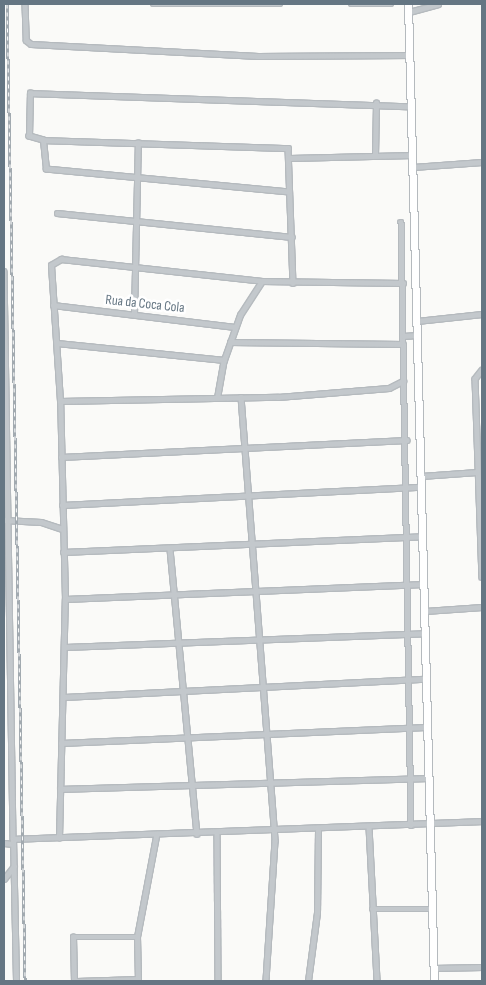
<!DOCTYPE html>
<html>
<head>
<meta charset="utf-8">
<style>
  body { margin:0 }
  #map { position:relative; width:486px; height:985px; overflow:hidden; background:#fafaf8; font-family:"Sofia Sans Condensed",sans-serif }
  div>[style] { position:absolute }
  .roads { filter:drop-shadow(1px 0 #b5babe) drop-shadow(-1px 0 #b5babe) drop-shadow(0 1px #b5babe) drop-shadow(0 -1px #b5babe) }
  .street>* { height:4.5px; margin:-2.25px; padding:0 2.25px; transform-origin:2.25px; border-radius:2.25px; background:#c3c8cc }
  .primary>* { height:7px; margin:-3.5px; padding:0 3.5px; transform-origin:3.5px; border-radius:3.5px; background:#fff }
  .rail>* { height:3px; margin-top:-1.5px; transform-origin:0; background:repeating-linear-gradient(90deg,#fff 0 4px,#a2aab0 0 8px); box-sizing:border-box; border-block:1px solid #a2aab0 }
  span { translate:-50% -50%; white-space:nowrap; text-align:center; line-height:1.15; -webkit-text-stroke:5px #fff; paint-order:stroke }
  .street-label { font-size:14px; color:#657683 }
  .frame { position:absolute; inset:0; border:5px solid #657683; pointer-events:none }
</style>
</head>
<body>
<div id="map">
  <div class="roads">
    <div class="street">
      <div style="left:25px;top:4px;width:36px;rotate:88deg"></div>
      <div style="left:26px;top:40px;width:6px;rotate:39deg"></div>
      <div style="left:31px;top:44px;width:227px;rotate:3deg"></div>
      <div style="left:258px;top:56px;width:152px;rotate:-0.4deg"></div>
      <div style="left:153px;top:4px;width:127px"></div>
      <div style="left:351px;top:4px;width:40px"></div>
      <div style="left:409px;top:12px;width:30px;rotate:-15deg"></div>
      <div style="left:43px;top:140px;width:245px;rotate:1.9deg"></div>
      <div style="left:288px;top:148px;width:135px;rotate:87.9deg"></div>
      <div style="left:375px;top:156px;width:53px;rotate:-88.9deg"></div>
      <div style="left:290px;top:158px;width:123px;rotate:-1.4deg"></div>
      <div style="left:413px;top:167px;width:69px;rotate:-4.1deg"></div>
      <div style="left:289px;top:192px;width:244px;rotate:-174.6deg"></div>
      <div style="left:46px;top:169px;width:29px;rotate:-96deg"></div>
      <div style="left:43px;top:140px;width:15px;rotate:-164deg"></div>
      <div style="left:29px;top:136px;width:43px;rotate:-88.7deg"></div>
      <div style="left:30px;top:93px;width:381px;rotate:2deg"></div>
      <div style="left:57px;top:213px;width:236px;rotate:5.8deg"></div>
      <div style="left:401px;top:222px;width:603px;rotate:89.05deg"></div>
      <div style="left:4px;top:271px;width:568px;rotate:89.09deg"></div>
      <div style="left:53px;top:305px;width:183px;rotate:6.9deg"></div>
      <div style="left:134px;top:314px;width:171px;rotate:-88.7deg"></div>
      <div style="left:417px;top:321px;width:65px;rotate:-6.1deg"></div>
      <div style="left:403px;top:336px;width:14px;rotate:-4deg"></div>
      <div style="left:230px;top:342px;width:173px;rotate:0.7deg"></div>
      <div style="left:57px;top:343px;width:168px;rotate:5.8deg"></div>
      <div style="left:482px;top:370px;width:11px;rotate:128deg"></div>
      <div style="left:475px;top:379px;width:198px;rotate:88deg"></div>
      <div style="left:241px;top:397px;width:445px;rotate:85.6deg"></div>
      <div style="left:275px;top:841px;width:140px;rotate:93.7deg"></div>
      <div style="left:217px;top:398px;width:39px;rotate:-80deg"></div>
      <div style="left:224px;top:360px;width:48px;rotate:-70.4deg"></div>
      <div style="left:240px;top:315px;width:40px;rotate:-57.1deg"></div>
      <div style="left:60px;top:401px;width:218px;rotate:-1.1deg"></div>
      <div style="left:278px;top:397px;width:111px;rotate:-4.6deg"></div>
      <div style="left:389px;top:388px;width:16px;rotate:-27deg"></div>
      <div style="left:61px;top:457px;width:346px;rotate:-2.8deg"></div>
      <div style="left:421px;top:476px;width:56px;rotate:-4.1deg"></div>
      <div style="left:62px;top:505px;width:359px;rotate:-2.9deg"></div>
      <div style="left:4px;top:520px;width:37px;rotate:3deg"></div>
      <div style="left:41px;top:522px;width:23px;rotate:18deg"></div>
      <div style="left:170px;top:549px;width:286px;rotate:84.6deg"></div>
      <div style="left:63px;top:552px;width:360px;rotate:-2.5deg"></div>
      <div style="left:65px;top:599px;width:359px;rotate:-2.4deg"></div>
      <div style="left:425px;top:611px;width:57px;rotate:-4deg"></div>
      <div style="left:65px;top:647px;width:360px;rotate:-2.2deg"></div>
      <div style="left:64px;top:697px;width:361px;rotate:-2.9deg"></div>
      <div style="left:61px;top:743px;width:365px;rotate:-2.5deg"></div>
      <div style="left:60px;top:789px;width:367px;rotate:-1.7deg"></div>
      <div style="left:369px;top:827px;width:154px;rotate:87deg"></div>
      <div style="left:217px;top:834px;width:147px;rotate:89.6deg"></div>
      <div style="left:59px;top:838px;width:239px;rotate:-88.6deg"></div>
      <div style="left:65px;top:599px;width:198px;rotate:-91.4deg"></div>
      <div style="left:60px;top:401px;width:136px;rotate:-93.8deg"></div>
      <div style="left:51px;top:265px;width:12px;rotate:-31deg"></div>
      <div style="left:61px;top:259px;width:202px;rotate:6.2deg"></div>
      <div style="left:262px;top:281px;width:141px;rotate:0.8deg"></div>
      <div style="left:4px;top:843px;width:9px;rotate:6deg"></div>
      <div style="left:4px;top:879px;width:16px;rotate:-52deg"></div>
      <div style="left:372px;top:909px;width:59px"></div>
      <div style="left:433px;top:968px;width:49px;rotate:-1.2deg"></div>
      <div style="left:16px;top:981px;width:142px;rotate:-91.2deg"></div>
      <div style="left:13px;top:839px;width:469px;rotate:-2.2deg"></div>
      <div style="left:74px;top:981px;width:44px;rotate:-91.3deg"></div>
      <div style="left:73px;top:937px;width:64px"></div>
      <div style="left:77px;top:981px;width:61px;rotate:-1.9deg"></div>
      <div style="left:138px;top:981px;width:44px;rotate:-91.3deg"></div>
      <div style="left:137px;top:937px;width:103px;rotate:-79.3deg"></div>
      <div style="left:308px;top:981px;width:69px;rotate:-82.5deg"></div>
      <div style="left:317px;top:913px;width:84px;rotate:-89.3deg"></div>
    </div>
    <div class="primary">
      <div style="left:408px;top:4px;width:977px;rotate:88.48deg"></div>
    </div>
  </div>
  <div class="rail">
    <div style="left:7px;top:4px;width:977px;rotate:88.94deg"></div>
  </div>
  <div class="street-label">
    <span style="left:145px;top:304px;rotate:6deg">Rua da Coca Cola</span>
  </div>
  <div class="frame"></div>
</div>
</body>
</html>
